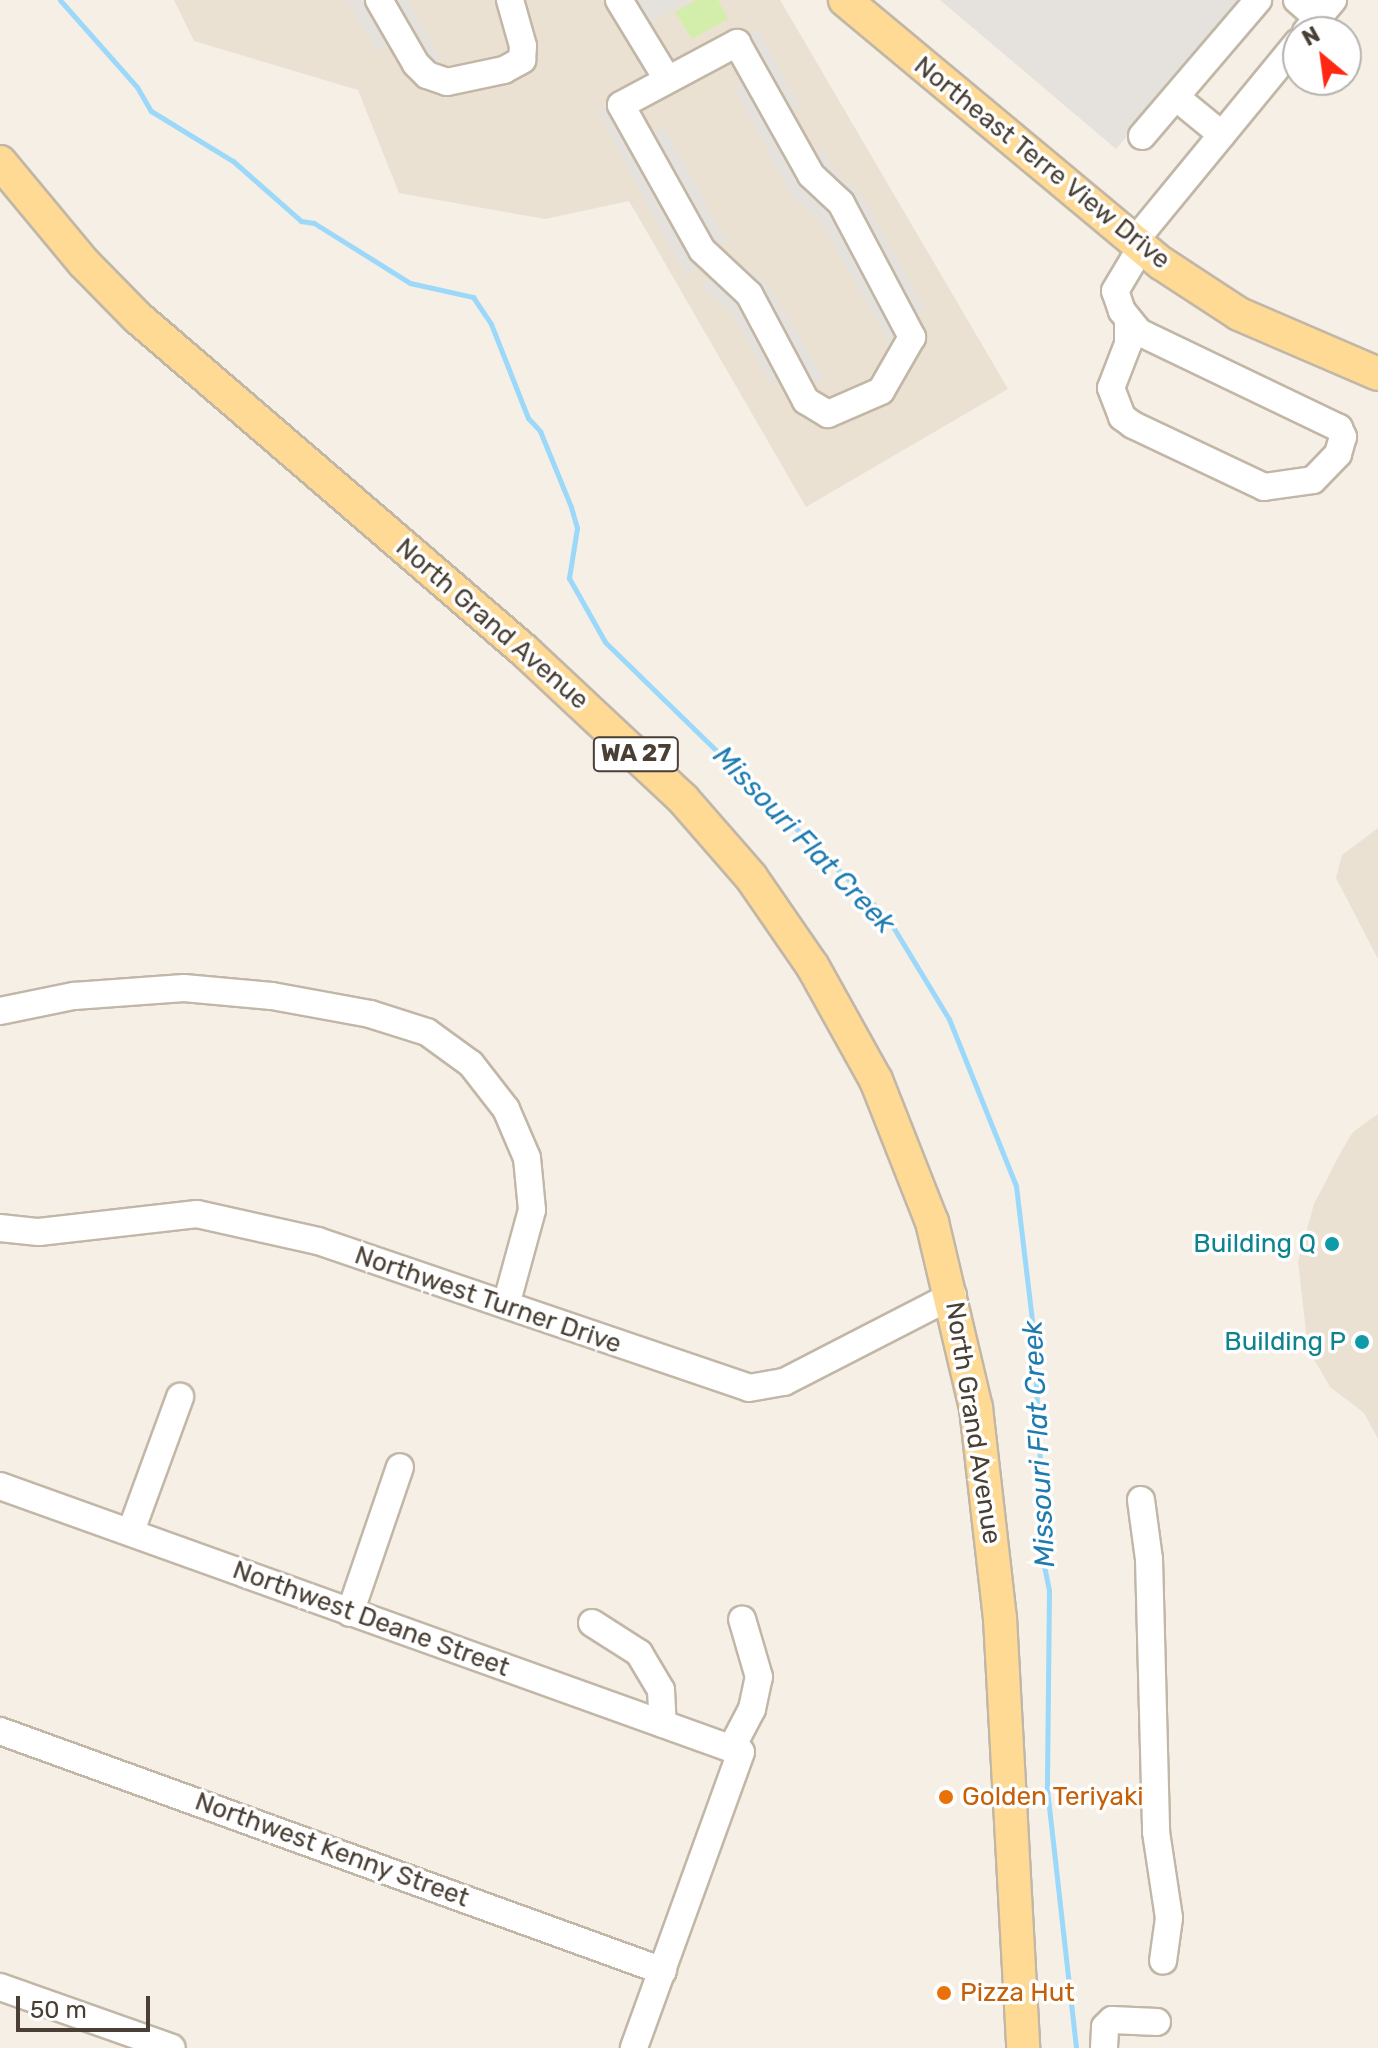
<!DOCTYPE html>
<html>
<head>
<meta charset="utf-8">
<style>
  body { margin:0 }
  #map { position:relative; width:1378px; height:2048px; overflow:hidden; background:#f5efe6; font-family:Rubik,sans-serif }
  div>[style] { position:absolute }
  .residential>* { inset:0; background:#eae1d3 }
  .green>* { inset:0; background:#d3eeaa }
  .parking>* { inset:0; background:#e5e2de; transform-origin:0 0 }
  .stream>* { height:5px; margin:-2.5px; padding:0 2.5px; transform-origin:2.5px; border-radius:2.5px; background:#9bd8f9 }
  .roads { filter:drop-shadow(2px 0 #c2b7a7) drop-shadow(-2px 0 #c2b7a7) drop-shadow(0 2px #c2b7a7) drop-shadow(0 -2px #c2b7a7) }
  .minor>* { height:26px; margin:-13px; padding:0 13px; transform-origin:13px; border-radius:13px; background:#fff }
  .major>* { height:32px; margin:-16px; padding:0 16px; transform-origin:16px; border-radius:16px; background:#ffda95 }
  .dots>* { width:22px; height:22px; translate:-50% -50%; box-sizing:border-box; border:4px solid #fff; border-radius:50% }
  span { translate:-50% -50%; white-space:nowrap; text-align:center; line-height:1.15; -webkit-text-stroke:7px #fff; paint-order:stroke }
  .shield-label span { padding:2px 6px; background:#fff; border:2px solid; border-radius:6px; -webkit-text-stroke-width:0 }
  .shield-label { font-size:24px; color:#493f34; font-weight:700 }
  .street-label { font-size:26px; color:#493f34 }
  .culture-label { font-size:26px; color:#0d838f }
  .right { translate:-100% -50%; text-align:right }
  .food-label { font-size:26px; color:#c56008 }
  .left { translate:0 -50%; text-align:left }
  .water-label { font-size:28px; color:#1e7bb0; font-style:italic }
  .north { position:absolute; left:1282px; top:16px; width:80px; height:80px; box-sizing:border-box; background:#fff; border:2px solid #b6b2ae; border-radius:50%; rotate:331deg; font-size:22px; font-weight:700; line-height:32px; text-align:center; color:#493f34 }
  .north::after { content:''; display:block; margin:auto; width:28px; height:36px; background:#ff2813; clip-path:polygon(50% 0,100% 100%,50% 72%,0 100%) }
  .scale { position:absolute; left:16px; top:1996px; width:134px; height:36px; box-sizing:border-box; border:4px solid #493f34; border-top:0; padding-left:10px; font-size:24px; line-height:28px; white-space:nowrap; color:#493f34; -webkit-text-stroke:6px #fff; paint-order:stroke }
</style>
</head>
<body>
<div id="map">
  <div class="residential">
    <div style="clip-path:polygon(174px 0,780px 0,1008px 389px,806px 507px,629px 201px,545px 219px,399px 193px,358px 90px,194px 41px)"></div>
    <div style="clip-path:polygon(1378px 828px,1378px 959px,1336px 878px,1342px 855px)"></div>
    <div style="clip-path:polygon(1378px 1114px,1378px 1439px,1364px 1413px,1330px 1387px,1308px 1349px,1298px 1261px,1314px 1204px,1342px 1150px,1353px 1132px)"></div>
  </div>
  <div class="green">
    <div style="clip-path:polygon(697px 0,718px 0,728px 19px,692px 39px,675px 12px)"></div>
  </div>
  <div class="parking">
    <div style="clip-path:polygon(347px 0,367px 0,393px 45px,378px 52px)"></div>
    <div style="clip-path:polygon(389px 0,408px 0,440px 58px,425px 64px)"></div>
    <div style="clip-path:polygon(632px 0,691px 0,646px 24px)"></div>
    <div style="clip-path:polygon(940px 0,1243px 0,1116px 149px)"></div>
    <div style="left:757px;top:29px;width:89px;height:16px;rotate:61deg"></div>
    <div style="clip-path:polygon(748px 78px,808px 191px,829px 207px,905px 341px,893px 348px,817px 216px,794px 199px,733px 86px)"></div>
    <div style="left:614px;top:101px;width:187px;height:19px;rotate:62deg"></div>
    <div style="left:664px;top:128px;width:129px;height:17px;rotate:61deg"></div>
    <div style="clip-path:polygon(823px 150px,835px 172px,861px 194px,925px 309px,911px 316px,810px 157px)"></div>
    <div style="clip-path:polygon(730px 256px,768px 284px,824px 379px,812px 383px,759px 291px,722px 264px)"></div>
    <div style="clip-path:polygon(709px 278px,745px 306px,785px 378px,771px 384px,732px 313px,702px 289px)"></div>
  </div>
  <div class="stream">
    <div style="left:60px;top:0;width:116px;rotate:48.5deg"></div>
    <div style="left:137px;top:87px;width:28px;rotate:60deg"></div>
    <div style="left:151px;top:111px;width:96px;rotate:31.4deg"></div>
    <div style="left:233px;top:161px;width:91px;rotate:41.4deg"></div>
    <div style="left:301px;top:221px;width:13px;rotate:9deg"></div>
    <div style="left:314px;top:223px;width:113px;rotate:32deg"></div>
    <div style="left:410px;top:283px;width:65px;rotate:12.5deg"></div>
    <div style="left:473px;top:297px;width:32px;rotate:56deg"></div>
    <div style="left:491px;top:324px;width:101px;rotate:68.5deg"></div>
    <div style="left:528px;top:418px;width:18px;rotate:47deg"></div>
    <div style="left:540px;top:431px;width:82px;rotate:67.8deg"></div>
    <div style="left:571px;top:507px;width:22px;rotate:74deg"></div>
    <div style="left:577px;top:528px;width:51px;rotate:99.1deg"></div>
    <div style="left:569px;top:578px;width:73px;rotate:60.6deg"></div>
    <div style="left:605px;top:642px;width:394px;rotate:44.3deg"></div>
    <div style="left:887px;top:917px;width:119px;rotate:58.7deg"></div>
    <div style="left:949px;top:1019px;width:180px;rotate:68.1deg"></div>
    <div style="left:1016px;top:1186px;width:144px;rotate:83.2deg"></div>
    <div style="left:1033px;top:1329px;width:172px;rotate:87deg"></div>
    <div style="left:1042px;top:1501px;width:40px;rotate:94.3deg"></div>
    <div style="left:1039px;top:1541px;width:50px;rotate:78.5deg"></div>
    <div style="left:1049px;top:1590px;width:199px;rotate:90.6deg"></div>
    <div style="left:1047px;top:1789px;width:261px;rotate:83.6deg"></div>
  </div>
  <div class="roads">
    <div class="minor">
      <div style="left:379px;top:0;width:74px;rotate:60deg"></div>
      <div style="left:416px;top:64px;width:16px;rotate:45deg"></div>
      <div style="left:427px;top:75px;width:21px;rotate:19deg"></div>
      <div style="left:447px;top:82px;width:58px;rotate:-11.9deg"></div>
      <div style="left:504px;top:70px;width:21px;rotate:-29deg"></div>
      <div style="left:522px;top:60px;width:14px;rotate:-86deg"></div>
      <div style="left:523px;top:46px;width:48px;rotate:-105.8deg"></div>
      <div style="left:619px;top:0;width:92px;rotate:58.7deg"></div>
      <div style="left:1297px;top:0;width:28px;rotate:41deg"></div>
      <div style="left:1306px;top:32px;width:42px;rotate:-49.8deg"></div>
      <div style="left:737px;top:43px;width:151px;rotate:60.7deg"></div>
      <div style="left:811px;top:175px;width:41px;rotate:43deg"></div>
      <div style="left:841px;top:203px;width:152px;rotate:62.1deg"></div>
      <div style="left:912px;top:337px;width:62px;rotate:119.9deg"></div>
      <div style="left:881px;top:391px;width:58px;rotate:156.5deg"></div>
      <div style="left:828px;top:414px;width:26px;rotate:-149deg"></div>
      <div style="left:806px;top:401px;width:121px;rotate:-118deg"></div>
      <div style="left:749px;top:294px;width:64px;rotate:-136.9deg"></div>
      <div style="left:702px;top:250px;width:166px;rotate:-119.2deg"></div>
      <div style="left:621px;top:105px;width:132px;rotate:-28.1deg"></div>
      <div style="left:1177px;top:98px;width:58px;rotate:39.4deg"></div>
      <div style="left:1142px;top:136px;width:179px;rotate:-49.5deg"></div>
      <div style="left:1133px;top:243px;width:260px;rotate:-50.6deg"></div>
      <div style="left:1128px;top:321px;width:23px;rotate:90deg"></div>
      <div style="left:1128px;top:344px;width:47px;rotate:111.1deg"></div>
      <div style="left:1111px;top:388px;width:31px;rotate:69deg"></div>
      <div style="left:1122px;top:417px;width:14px;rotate:36deg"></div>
      <div style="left:1133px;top:425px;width:145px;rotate:25.3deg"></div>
      <div style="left:1264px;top:487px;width:49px;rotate:-8.1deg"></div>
      <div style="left:1313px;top:480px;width:36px;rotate:-46deg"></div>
      <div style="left:1338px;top:454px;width:18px;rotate:-74deg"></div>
      <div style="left:1343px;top:437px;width:10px;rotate:-114deg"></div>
      <div style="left:1339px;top:428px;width:222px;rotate:-154.4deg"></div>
      <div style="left:1139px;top:332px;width:27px;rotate:-129deg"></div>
      <div style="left:1122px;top:311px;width:21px;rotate:-109deg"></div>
      <div style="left:1115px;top:291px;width:49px;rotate:-59.2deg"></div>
      <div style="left:0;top:1011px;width:76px;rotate:-11.5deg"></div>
      <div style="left:74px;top:996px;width:110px;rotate:-4.2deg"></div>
      <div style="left:184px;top:988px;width:88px;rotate:5.2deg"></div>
      <div style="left:272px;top:996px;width:100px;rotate:10.4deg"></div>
      <div style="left:370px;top:1014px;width:60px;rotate:17.5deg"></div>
      <div style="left:427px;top:1032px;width:54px;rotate:36deg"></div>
      <div style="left:471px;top:1064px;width:57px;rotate:52.1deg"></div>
      <div style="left:506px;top:1109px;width:53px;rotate:66.8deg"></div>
      <div style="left:527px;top:1158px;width:52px;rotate:84.5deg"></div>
      <div style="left:532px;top:1210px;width:98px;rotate:105.3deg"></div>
      <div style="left:0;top:1228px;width:39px;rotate:6deg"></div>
      <div style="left:39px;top:1232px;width:159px;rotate:-6.5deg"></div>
      <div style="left:197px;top:1214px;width:124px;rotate:12.6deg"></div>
      <div style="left:318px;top:1241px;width:455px;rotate:18.8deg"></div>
      <div style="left:749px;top:1388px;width:36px;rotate:-10deg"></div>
      <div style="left:784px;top:1382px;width:190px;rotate:-27.2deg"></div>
      <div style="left:0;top:1486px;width:787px;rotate:19.75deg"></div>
      <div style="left:741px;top:1752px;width:315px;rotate:109.9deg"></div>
      <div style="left:1141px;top:1500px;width:60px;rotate:82.3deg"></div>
      <div style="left:1149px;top:1559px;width:273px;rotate:88.5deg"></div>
      <div style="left:1156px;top:1832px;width:87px;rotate:81.4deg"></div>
      <div style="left:1169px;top:1918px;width:43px;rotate:97.9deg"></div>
      <div style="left:131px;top:1531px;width:143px;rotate:-69.9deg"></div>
      <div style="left:350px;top:1613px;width:154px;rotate:-71.1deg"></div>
      <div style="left:592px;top:1623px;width:56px;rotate:32.6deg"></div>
      <div style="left:639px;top:1653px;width:43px;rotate:59.3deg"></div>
      <div style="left:661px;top:1690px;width:34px;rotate:87deg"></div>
      <div style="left:0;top:1731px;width:705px;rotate:19.9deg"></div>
      <div style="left:731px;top:1749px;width:45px;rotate:-62.3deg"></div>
      <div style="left:752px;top:1709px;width:33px;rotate:-78deg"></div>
      <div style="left:759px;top:1677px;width:60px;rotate:-106.3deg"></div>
      <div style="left:0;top:1987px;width:182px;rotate:19.5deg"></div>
      <div style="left:1104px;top:2048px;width:21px;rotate:-87deg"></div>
      <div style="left:1105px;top:2027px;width:10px;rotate:-45deg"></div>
      <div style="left:1112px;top:2020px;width:45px;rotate:2.5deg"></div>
    </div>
    <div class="major">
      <div style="left:845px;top:0;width:411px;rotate:39.8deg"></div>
      <div style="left:1161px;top:263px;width:93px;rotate:33.2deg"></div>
      <div style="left:1239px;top:314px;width:151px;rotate:23.3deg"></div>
      <div style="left:0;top:162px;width:131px;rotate:50.3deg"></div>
      <div style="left:84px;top:263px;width:76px;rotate:45.5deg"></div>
      <div style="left:137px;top:317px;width:513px;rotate:40.73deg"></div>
      <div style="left:526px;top:652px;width:215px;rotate:43.1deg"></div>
      <div style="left:683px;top:799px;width:103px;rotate:48.9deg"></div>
      <div style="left:751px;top:877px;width:109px;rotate:55.4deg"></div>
      <div style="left:813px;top:967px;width:129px;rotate:60.9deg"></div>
      <div style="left:876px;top:1080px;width:153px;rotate:68.5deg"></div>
      <div style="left:932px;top:1222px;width:191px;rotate:76.7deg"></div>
      <div style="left:976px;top:1408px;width:211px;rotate:83.5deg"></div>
      <div style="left:1000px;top:1618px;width:431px;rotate:86.9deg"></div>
    </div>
  </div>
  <div class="dots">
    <div style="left:1332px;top:1244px;background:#0f9aa8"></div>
    <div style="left:1362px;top:1342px;background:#0f9aa8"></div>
    <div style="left:946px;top:1797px;background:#e8710a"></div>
    <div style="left:944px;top:1993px;background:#e8710a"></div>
  </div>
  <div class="shield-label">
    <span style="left:636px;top:754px">WA 27</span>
  </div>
  <div class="street-label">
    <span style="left:1042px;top:163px;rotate:39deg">Northeast Terre View Drive</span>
    <span style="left:492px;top:624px;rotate:41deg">North Grand Avenue</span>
    <span style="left:488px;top:1300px;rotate:19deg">Northwest Turner Drive</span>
    <span style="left:973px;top:1423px;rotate:81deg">North Grand Avenue</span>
    <span style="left:371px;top:1619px;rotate:20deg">Northwest Deane Street</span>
    <span style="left:332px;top:1850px;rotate:20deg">Northwest Kenny Street</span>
  </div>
  <div class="culture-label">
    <span class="right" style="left:1316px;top:1244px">Building Q</span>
    <span class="right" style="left:1346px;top:1342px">Building P</span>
  </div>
  <div class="food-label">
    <span class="left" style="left:962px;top:1797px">Golden Teriyaki</span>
    <span class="left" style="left:960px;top:1993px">Pizza Hut</span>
  </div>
  <div class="water-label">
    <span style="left:804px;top:840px;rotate:46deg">Missouri Flat Creek</span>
    <span style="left:1039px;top:1444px;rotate:-93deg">Missouri Flat Creek</span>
  </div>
  <div class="north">N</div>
  <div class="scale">50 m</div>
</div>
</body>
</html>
